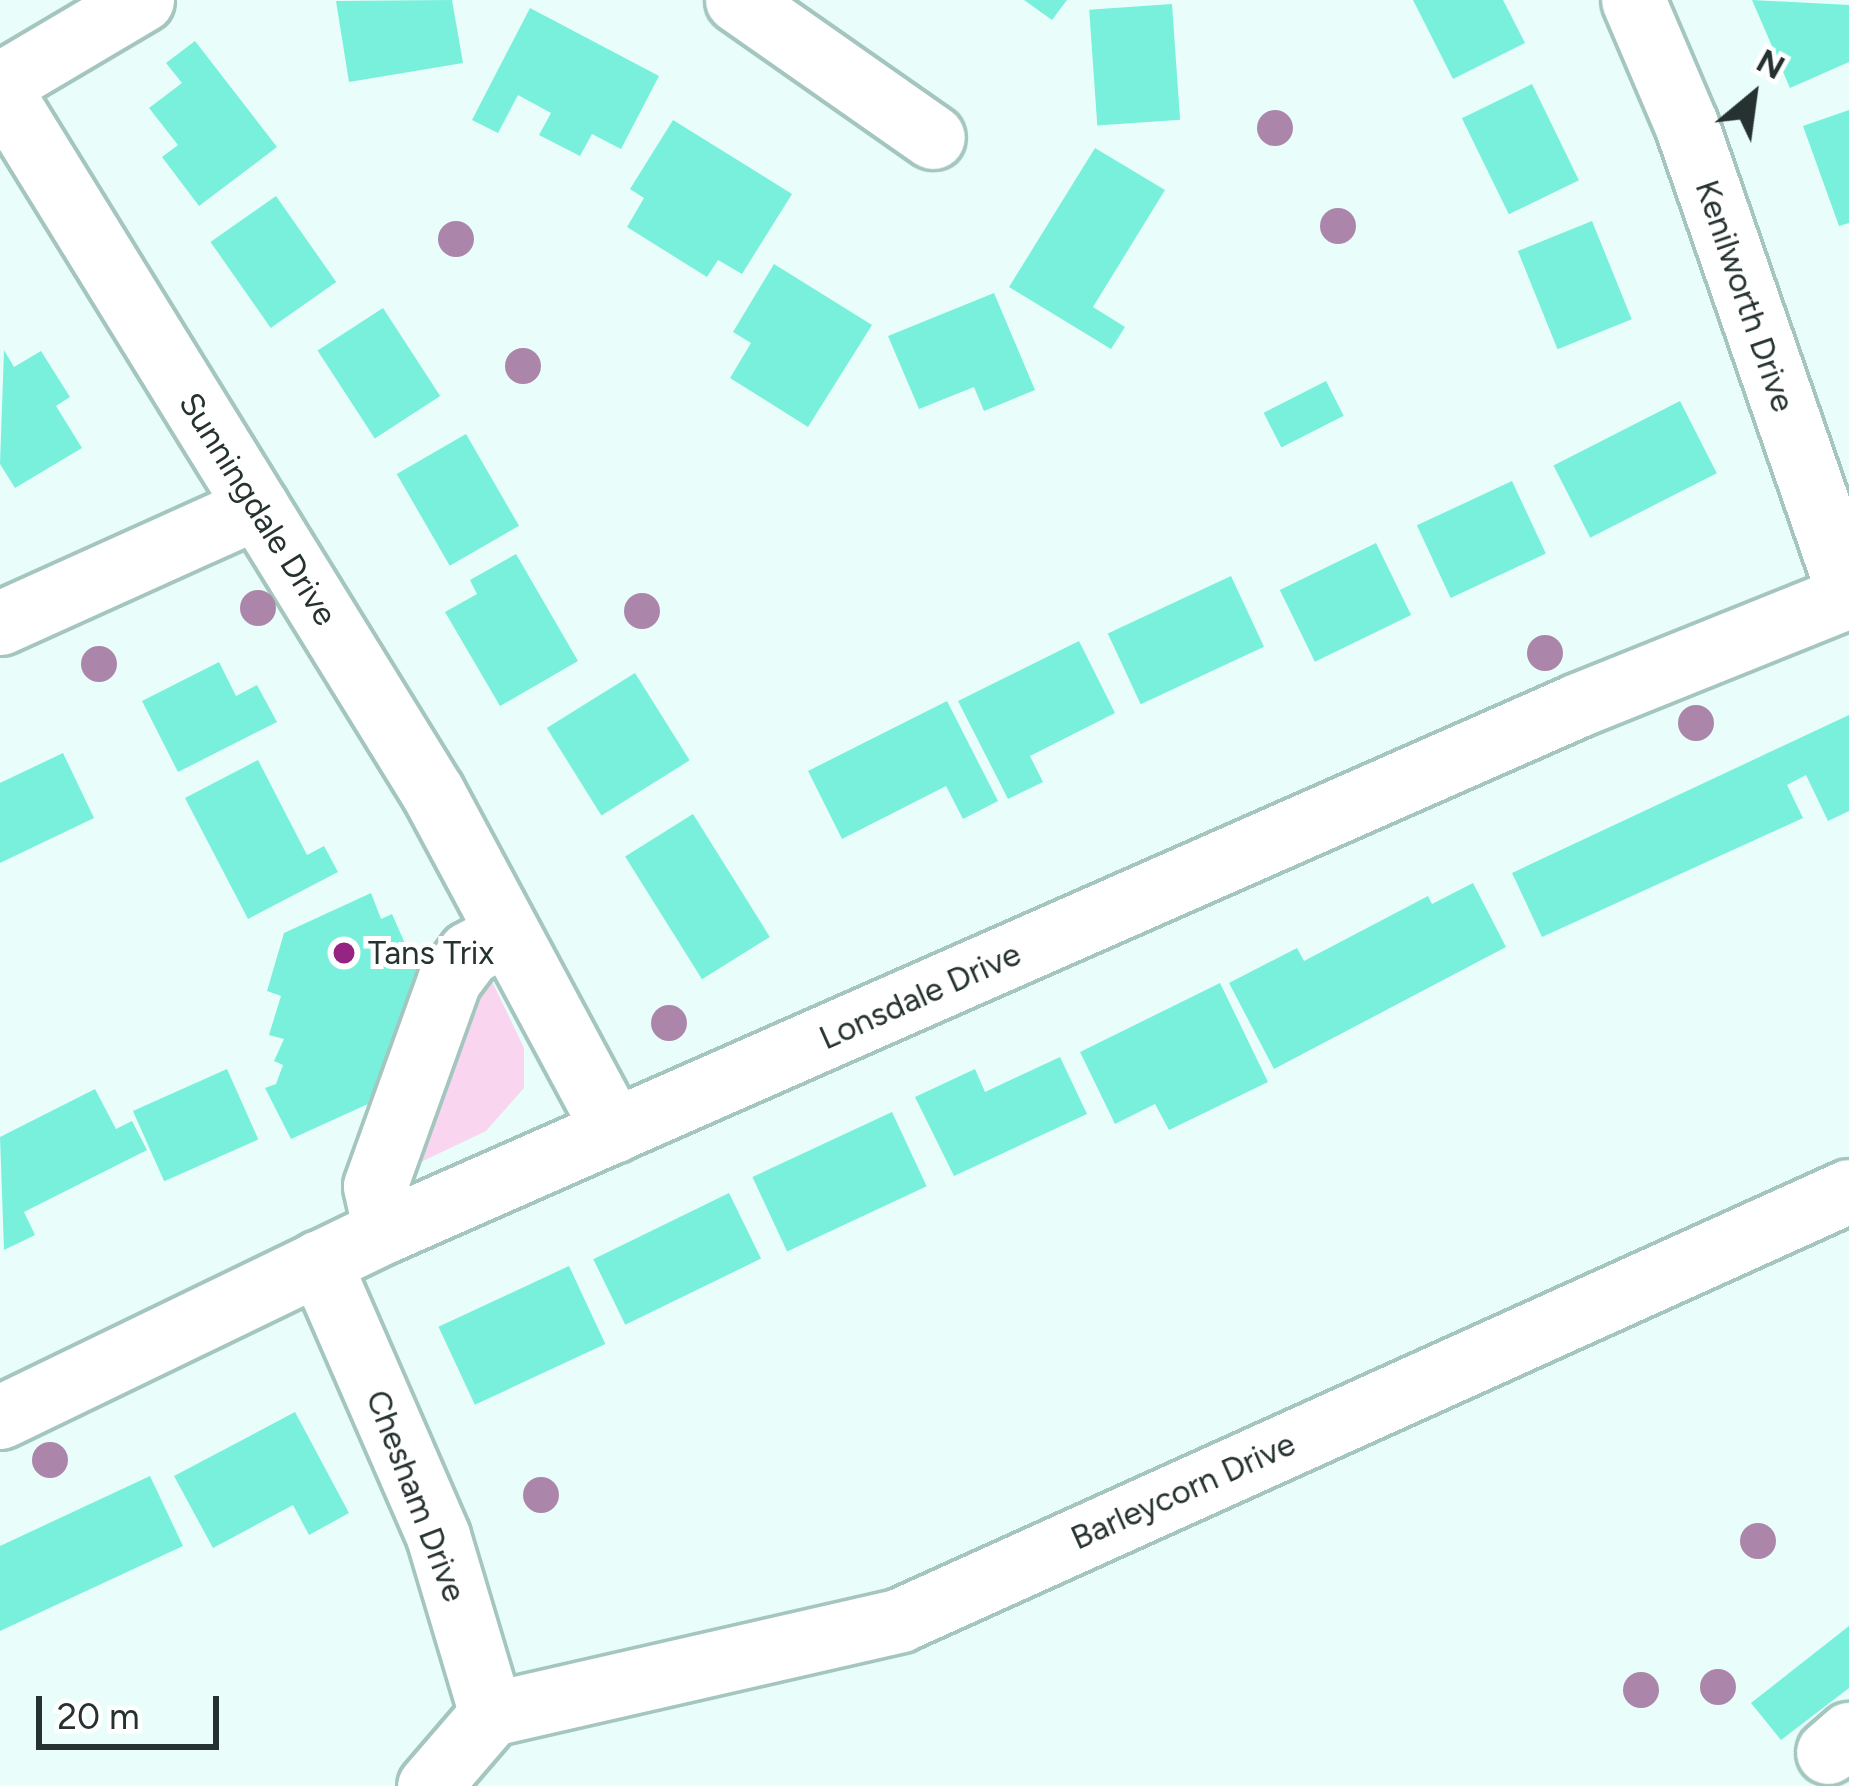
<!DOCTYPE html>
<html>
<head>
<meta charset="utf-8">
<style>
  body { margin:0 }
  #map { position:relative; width:1849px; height:1786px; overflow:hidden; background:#e9fefa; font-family:Figtree,sans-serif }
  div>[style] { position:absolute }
  .green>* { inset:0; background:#f9d5ef }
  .building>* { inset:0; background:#78f0dc; transform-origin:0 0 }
  .roads { filter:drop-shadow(3px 0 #a4c6bf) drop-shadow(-3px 0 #a4c6bf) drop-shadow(0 3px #a4c6bf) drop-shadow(0 -3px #a4c6bf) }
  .minor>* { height:63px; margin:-31.5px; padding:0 31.5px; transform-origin:31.5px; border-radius:31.5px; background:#fff }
  .trees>* { width:36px; height:36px; margin:-18px; border-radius:50%; background:#ab86aa }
  .dots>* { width:33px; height:33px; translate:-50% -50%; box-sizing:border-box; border:6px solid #fff; border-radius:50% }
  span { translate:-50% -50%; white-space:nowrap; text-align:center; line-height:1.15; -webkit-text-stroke:10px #fff; paint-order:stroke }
  .street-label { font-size:33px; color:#253230 }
  .poi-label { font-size:33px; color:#253230 }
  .left { translate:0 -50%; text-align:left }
  .north { position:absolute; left:1693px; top:36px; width:120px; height:120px; -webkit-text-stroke:9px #fff; paint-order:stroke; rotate:29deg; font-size:33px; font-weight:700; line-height:48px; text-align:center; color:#253230 }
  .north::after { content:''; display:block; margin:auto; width:42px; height:54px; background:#253230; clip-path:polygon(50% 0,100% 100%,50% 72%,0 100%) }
  .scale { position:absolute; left:36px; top:1696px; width:183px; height:54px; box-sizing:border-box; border:6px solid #253230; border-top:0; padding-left:15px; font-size:36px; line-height:42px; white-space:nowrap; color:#253230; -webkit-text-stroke:9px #fff; paint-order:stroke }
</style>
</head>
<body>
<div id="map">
  <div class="green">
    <div style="clip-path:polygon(490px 977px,524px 1048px,524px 1088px,486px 1131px,402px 1171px,449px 1030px)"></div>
  </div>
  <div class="building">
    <div style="clip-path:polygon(452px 0,463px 63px,349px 82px,336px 1px)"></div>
    <div style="clip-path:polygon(1024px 0,1067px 0,1052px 20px)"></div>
    <div style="clip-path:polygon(1413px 0,1503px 0,1525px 43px,1453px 79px)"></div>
    <div style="clip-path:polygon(1752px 0,1849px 5px,1849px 62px,1790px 88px)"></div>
    <div style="left:1172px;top:4px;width:116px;height:83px;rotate:86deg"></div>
    <div style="clip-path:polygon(530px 8px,659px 76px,621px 149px,592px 134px,580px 156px,539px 135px,551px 113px,518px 95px,498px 133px,472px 120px)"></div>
    <div style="clip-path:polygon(195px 41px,277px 147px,199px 206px,162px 157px,178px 145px,149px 108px,182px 83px,166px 63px)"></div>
    <div style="left:1532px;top:84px;width:107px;height:78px;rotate:64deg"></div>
    <div style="clip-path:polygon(1849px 110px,1849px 223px,1839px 226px,1803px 126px)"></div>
    <div style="clip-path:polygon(673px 120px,792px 194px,742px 274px,718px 260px,707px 277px,627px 227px,644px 198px,630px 189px)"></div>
    <div style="clip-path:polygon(1095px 148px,1165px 190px,1093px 307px,1125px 327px,1111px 349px,1009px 287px)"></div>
    <div style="left:276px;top:196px;width:105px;height:80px;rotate:55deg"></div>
    <div style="left:1592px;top:221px;width:106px;height:80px;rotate:68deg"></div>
    <div style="clip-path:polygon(774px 264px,872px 325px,808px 427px,730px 378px,751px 343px,733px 332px)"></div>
    <div style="clip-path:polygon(994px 293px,1035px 390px,984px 411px,974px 387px,919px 409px,888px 336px)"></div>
    <div style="left:383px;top:308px;width:105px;height:78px;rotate:57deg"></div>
    <div style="clip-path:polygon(4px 350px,14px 367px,41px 351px,70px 397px,56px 406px,82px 448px,15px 488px,0 464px)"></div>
    <div style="left:1326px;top:381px;width:39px;height:70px;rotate:63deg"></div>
    <div style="left:1680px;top:401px;width:81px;height:142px;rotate:63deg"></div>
    <div style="left:466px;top:434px;width:106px;height:80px;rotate:60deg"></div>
    <div style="left:1512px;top:481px;width:80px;height:105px;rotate:65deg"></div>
    <div style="left:1376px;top:543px;width:80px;height:107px;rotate:64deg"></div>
    <div style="clip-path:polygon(516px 554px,578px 661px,500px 706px,445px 612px,477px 594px,470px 580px)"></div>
    <div style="left:1231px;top:576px;width:78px;height:136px;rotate:65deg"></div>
    <div style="clip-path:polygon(1079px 641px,1115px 713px,1030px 756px,1043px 782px,1008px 799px,958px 701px)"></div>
    <div style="clip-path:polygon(219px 662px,236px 696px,257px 685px,277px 722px,178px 772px,142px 701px)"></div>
    <div style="left:635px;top:673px;width:103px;height:104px;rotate:58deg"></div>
    <div style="clip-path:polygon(947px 701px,998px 801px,963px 819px,946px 786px,842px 839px,808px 771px)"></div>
    <div style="clip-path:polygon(1849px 715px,1849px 811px,1828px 821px,1806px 775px,1787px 785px,1803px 818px,1542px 937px,1512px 873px)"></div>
    <div style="clip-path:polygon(63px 753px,94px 818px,0 863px,0 783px)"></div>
    <div style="clip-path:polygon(258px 760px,307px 855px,324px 846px,338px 872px,248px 919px,185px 798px)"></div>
    <div style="left:693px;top:814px;width:145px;height:80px;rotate:58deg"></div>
    <div style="clip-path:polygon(1473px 883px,1506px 947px,1274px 1069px,1229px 983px,1297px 948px,1304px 961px,1428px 896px,1432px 904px)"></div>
    <div style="clip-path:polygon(371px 893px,381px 919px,392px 914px,418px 973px,368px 1104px,291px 1139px,265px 1088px,276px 1084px,283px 1065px,274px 1061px,284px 1039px,269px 1035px,281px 996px,267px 991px,284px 933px)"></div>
    <div style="clip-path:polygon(1220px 983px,1268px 1082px,1169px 1130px,1155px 1104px,1115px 1124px,1080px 1052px)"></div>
    <div style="clip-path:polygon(1060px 1057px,1087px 1114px,954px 1176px,915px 1097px,975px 1069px,985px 1092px)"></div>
    <div style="left:227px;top:1069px;width:77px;height:103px;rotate:66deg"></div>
    <div style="clip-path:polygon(95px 1089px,116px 1129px,132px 1121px,147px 1150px,24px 1212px,35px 1235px,4px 1250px,0 1137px)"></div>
    <div style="left:892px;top:1112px;width:82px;height:154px;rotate:65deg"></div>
    <div style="left:729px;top:1193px;width:73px;height:151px;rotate:64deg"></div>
    <div style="left:569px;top:1266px;width:86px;height:144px;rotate:65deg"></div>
    <div style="clip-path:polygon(295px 1412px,349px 1513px,309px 1535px,293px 1505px,213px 1548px,174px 1476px)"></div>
    <div style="clip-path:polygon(150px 1476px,183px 1546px,0 1631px,0 1546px)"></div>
    <div style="clip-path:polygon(1849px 1626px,1849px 1688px,1781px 1740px,1751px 1703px)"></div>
  </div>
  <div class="roads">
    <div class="minor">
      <div style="left:737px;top:0;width:239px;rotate:35deg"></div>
      <div style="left:1633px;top:0;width:135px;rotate:66.9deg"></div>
      <div style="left:1686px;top:124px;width:499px;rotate:70.9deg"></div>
      <div style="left:0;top:84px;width:165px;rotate:-30.6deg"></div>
      <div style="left:0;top:90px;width:826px;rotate:58.37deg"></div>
      <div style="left:433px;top:793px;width:383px;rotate:61.8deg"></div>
      <div style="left:0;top:623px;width:282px;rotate:-24.3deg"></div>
      <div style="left:385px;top:1231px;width:46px;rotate:-102.5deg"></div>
      <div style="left:375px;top:1186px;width:219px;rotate:-70.2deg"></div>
      <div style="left:449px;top:980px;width:34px;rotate:-53deg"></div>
      <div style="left:469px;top:953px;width:41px;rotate:-27.8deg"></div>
      <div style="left:319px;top:1262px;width:299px;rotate:66.5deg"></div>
      <div style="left:438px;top:1536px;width:186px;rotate:73.4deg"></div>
      <div style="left:491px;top:1714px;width:95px;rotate:130.7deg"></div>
      <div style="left:0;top:1417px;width:428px;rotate:-25.8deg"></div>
      <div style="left:385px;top:1231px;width:1304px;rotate:-23.79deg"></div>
      <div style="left:1578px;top:705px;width:292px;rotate:-21.9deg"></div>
      <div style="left:491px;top:1714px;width:420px;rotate:-12.9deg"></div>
      <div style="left:900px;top:1620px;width:1041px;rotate:-24.33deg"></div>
      <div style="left:1828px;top:1752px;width:28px;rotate:-41deg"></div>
    </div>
  </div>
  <div class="trees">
    <div style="left:1275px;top:128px"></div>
    <div style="left:1338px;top:226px"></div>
    <div style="left:456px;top:239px"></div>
    <div style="left:523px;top:366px"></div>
    <div style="left:258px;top:608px"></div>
    <div style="left:642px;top:611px"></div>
    <div style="left:1545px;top:653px"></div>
    <div style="left:99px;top:664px"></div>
    <div style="left:1696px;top:723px"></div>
    <div style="left:669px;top:1023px"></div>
    <div style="left:50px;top:1460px"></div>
    <div style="left:541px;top:1495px"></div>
    <div style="left:1758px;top:1541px"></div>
    <div style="left:1718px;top:1687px"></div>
    <div style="left:1641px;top:1690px"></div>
  </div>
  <div class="dots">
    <div style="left:344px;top:953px;background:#952482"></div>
  </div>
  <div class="street-label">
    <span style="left:1745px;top:296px;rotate:71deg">Kenilworth Drive</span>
    <span style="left:258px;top:509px;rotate:58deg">Sunningdale Drive</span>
    <span style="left:920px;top:996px;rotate:-24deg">Lonsdale Drive</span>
    <span style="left:1183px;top:1491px;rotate:-24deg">Barleycorn Drive</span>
    <span style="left:416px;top:1496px;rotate:69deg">Chesham Drive</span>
  </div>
  <div class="poi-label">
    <span class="left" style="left:368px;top:953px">Tans Trix</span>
  </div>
  <div class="north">N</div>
  <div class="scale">20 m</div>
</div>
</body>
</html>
